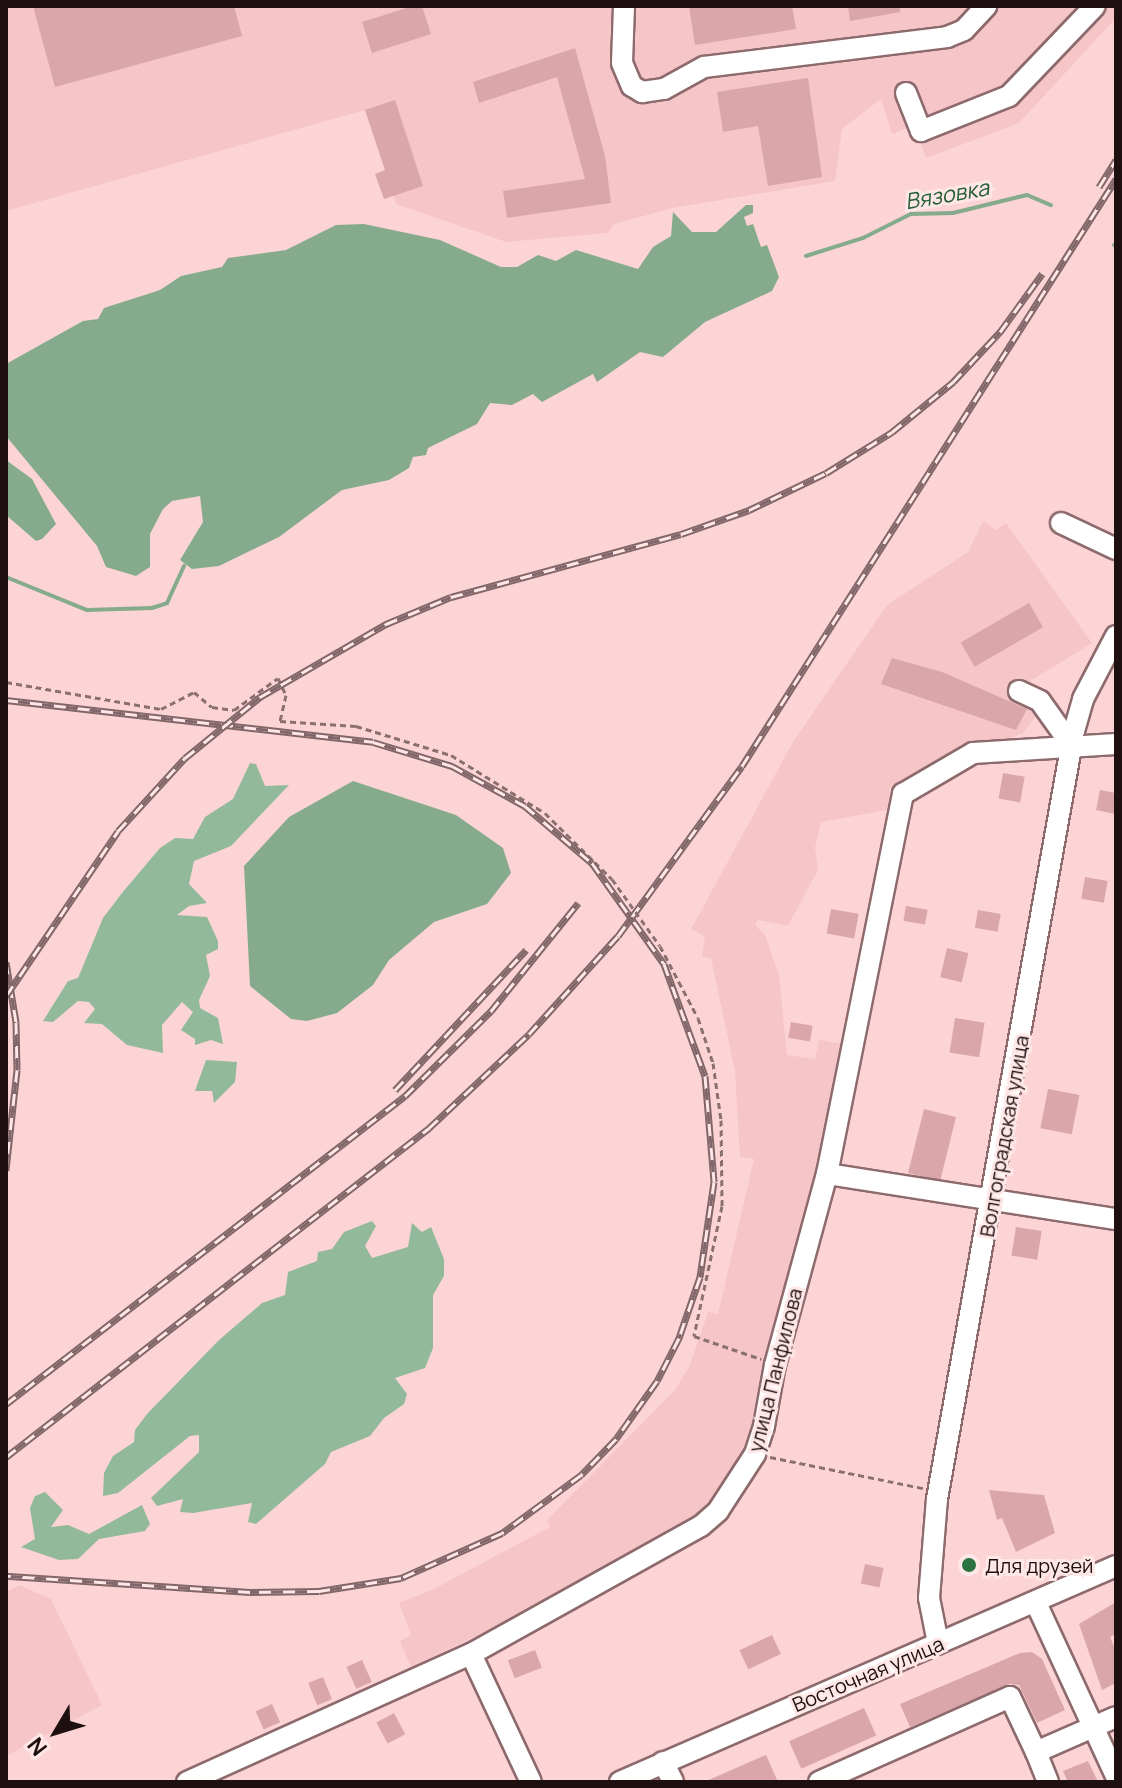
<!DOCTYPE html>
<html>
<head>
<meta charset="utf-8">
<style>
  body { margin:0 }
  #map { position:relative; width:1122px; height:1788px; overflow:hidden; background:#fdd4d6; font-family:Manrope,sans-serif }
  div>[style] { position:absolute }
  .built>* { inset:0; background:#f6c5c7 }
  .forest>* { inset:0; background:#92b999 }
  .water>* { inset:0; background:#85ab8c }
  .stream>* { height:4px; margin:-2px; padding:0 2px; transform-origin:2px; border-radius:2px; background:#85ab8c }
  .building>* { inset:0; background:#daa6a9; transform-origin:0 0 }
  .path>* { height:3px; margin-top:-1.5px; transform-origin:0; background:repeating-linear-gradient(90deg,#8b7071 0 6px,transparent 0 10px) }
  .roads { filter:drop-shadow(2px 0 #8d6a6c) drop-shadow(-2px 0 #8d6a6c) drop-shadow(0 2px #8d6a6c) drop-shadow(0 -2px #8d6a6c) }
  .minor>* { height:20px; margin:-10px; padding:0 10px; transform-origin:10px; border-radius:10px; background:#fff }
  .rail>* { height:7px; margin-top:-3.5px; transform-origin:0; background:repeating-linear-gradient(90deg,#ffe6e7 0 12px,#816769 0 24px); box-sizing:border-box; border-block:2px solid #816769 }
  .path-bridge>* { height:3px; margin-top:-1.5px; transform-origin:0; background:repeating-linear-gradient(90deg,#8b7071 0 6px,transparent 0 10px) }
  .dots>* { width:22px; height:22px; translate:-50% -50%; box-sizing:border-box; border:4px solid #ffe6e7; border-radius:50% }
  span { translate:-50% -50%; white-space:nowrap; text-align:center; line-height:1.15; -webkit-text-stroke:6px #ffe6e7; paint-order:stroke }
  .street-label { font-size:20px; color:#1e1011 }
  .poi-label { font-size:20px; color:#1e1011 }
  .left { translate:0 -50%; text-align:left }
  .water-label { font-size:22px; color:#255f35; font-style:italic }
  .frame { position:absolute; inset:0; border:8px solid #1e1011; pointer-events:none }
  .north { position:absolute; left:16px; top:1692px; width:80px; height:80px; -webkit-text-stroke:6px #ffe6e7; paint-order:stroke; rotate:232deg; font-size:22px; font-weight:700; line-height:32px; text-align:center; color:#1e1011 }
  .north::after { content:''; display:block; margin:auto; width:28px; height:36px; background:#1e1011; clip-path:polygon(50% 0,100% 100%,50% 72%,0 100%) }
</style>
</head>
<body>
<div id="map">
  <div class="built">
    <div style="clip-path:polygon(6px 6px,1116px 6px,1116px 18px,1019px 123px,926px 158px,914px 125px,892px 134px,881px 99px,842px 129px,835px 181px,673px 208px,614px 224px,608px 233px,506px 242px,396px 204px,365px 110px,6px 211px)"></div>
    <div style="clip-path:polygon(983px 521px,996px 530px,1006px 523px,1092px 643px,1024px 685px,1040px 710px,1023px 733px,891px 785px,887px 810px,821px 822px,815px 848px,818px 870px,788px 926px,758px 920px,755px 925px,765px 935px,779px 975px,787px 1055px,815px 1059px,819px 1040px,845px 1044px,757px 1437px,704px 1514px,558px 1597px,411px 1667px,400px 1641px,411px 1635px,399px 1603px,432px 1590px,550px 1527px,547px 1520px,675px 1390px,690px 1365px,708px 1312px,718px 1314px,754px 1159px,740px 1157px,735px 1071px,711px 958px,702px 957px,705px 937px,691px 929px,793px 742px,887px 605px,968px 552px)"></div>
    <div style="clip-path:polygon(19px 1585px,51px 1599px,102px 1705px,6px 1756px,6px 1592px)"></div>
  </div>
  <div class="forest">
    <div style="clip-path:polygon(250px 763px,256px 764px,265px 786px,289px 785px,231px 846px,194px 861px,189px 884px,207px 903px,189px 906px,177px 915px,207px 917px,218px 941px,218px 949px,206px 955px,210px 976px,199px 1000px,200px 1008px,218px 1018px,223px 1044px,211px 1040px,195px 1045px,195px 1039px,181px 1030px,193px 1012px,182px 1002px,162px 1025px,163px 1053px,127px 1045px,102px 1024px,84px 1023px,95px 1009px,89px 1002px,78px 1001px,53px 1022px,43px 1021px,68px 981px,78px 978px,103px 918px,122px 893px,160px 848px,175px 838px,193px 839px,205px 817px,233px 799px)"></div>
    <div style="clip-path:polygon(206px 1060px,237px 1062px,235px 1082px,214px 1103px,212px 1091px,195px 1091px)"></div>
    <div style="clip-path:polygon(372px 1221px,376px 1226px,365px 1246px,372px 1258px,408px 1247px,412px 1223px,422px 1232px,431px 1227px,444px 1259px,444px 1276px,433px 1295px,433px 1348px,425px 1368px,395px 1378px,407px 1394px,404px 1404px,384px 1418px,370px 1436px,331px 1452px,325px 1464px,256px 1524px,248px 1522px,252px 1503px,193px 1513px,180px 1512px,183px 1499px,157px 1506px,151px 1498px,199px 1452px,199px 1435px,190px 1436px,118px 1493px,103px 1496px,104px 1473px,113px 1456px,134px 1442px,135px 1430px,147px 1414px,219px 1340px,262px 1303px,285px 1295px,288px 1272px,317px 1261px,318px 1252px,332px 1249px,344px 1232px)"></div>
    <div style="clip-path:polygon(45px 1492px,63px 1510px,51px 1527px,68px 1525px,89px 1534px,142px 1505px,150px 1524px,145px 1531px,99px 1539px,78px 1559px,59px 1560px,21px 1547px,35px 1539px,30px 1508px,35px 1496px)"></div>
  </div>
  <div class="water">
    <div style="clip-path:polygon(746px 205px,753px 205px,753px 213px,744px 217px,747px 226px,753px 224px,761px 247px,767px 245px,779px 277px,772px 291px,705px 322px,663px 357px,640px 352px,597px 382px,593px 374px,542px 402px,533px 394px,512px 405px,490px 403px,477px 424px,428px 448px,426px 455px,413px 457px,409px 468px,389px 480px,342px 490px,279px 537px,219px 566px,192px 569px,180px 560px,203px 522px,200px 496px,172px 501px,163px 509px,150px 534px,150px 567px,136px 576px,106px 567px,97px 546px,6px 436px,6px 364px,83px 321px,98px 319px,104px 308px,160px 290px,181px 276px,222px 267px,228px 258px,286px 250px,336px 225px,364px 224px,440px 240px,501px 267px,517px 267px,538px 255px,556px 261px,576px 250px,638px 269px,653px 247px,671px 236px,673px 212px,692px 232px,716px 232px)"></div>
    <div style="clip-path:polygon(6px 460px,32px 479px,56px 524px,42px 539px,36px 541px,6px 515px)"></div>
    <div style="clip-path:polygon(353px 781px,456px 815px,503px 848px,511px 873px,487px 904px,434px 922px,389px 960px,373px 985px,337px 1013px,307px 1021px,291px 1019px,250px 986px,244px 866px,289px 817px)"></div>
  </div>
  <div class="stream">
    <div style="left:1114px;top:245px;width:2px;rotate:27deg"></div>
    <div style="left:806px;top:256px;width:60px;rotate:-17.5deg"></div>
    <div style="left:863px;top:238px;width:54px;rotate:-26.6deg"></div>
    <div style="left:911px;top:214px;width:42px;rotate:-1.4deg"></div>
    <div style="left:953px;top:213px;width:76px;rotate:-13.7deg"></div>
    <div style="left:1027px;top:195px;width:26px;rotate:23deg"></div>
    <div style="left:6px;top:577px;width:87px;rotate:22.2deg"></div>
    <div style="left:87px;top:610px;width:65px;rotate:-1.8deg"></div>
    <div style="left:152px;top:608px;width:16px;rotate:-18deg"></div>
    <div style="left:167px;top:603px;width:41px;rotate:-65.3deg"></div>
  </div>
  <div class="building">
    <div style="clip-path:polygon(33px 6px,234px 6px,242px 36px,55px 87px)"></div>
    <div style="clip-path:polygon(413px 6px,422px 6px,431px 34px,372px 53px,362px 22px)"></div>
    <div style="clip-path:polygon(689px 6px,792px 6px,796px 29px,695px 45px)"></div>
    <div style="clip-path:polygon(848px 6px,900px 6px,900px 12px,850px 21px)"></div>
    <div style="clip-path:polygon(575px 48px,605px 156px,611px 203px,507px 218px,503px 191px,585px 179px,557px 77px,479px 103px,473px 82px)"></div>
    <div style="clip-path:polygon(808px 78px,822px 177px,768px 186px,758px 126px,723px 132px,717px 92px)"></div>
    <div style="clip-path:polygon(395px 100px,423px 186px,384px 199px,375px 174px,385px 170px,365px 110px)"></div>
    <div style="left:1029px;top:603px;width:28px;height:79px;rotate:60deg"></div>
    <div style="clip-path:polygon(892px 658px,942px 672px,1027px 709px,1016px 730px,881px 684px)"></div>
    <div style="left:1003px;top:773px;width:22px;height:26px;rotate:10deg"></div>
    <div style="clip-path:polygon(1100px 790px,1116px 793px,1115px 814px,1096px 810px)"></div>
    <div style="left:1085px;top:877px;width:23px;height:22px;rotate:10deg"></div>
    <div style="left:906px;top:906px;width:22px;height:15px;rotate:10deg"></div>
    <div style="left:831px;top:909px;width:28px;height:25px;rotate:10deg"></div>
    <div style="left:978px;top:910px;width:23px;height:18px;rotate:10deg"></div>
    <div style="left:947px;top:948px;width:22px;height:30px;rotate:13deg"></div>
    <div style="left:955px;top:1018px;width:30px;height:35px;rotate:9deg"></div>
    <div style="left:791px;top:1022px;width:22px;height:16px;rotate:10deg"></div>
    <div style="left:1048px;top:1089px;width:32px;height:40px;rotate:11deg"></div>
    <div style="left:924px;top:1109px;width:33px;height:66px;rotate:14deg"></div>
    <div style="left:1016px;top:1227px;width:26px;height:29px;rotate:9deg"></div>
    <div style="clip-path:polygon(989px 1490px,1044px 1495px,1055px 1533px,1016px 1552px,1002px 1518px,997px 1520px)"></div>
    <div style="left:865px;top:1564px;width:19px;height:20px;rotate:12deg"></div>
    <div style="clip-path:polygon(1116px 1602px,1116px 1634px,1110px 1637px,1116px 1651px,1116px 1683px,1102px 1690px,1079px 1624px)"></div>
    <div style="left:772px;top:1635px;width:21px;height:36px;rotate:65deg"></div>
    <div style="left:535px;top:1650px;width:19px;height:29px;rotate:69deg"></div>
    <div style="clip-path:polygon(1020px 1653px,1032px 1652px,1042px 1659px,1065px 1710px,1037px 1723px,1019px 1685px,1010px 1684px,910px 1727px,900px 1704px)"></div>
    <div style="left:362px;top:1660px;width:24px;height:17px;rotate:66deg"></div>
    <div style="left:323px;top:1677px;width:24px;height:16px;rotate:68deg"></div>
    <div style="left:272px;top:1704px;width:20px;height:18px;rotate:66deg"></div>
    <div style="left:864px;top:1708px;width:30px;height:82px;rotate:66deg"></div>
    <div style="left:394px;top:1713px;width:24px;height:20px;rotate:62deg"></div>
    <div style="clip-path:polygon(766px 1755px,778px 1782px,704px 1782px)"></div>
    <div style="clip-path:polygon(1088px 1761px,1098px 1782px,1068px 1782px,1063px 1771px)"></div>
  </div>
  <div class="path">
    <div style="left:6px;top:682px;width:157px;rotate:9.9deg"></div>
    <div style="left:161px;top:709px;width:37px;rotate:-27deg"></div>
    <div style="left:194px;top:692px;width:23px;rotate:40deg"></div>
    <div style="left:212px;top:707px;width:22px;rotate:8deg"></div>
    <div style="left:234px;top:710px;width:54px;rotate:-36deg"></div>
    <div style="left:278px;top:678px;width:19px;rotate:65deg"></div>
    <div style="left:286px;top:695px;width:27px;rotate:103deg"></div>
    <div style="left:280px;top:721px;width:76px;rotate:3.8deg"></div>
    <div style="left:356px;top:726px;width:99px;rotate:17deg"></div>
    <div style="left:451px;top:755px;width:110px;rotate:31.7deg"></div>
    <div style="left:545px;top:813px;width:94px;rotate:44.6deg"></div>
    <div style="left:660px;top:946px;width:81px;rotate:62.2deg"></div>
    <div style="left:698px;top:1018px;width:47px;rotate:71.6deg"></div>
    <div style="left:713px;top:1063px;width:58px;rotate:82deg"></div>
    <div style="left:721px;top:1120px;width:86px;rotate:89.3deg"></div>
    <div style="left:722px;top:1206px;width:133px;rotate:102.2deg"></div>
    <div style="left:694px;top:1336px;width:71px;rotate:18.9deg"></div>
    <div style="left:770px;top:1457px;width:156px;rotate:11.5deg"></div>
  </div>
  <div class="roads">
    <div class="minor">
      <div style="left:624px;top:6px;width:57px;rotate:92deg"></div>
      <div style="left:622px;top:63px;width:25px;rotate:67deg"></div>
      <div style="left:632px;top:86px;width:12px;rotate:31deg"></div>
      <div style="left:642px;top:92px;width:22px;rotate:-8deg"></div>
      <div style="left:664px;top:89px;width:46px;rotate:-28.8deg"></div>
      <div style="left:704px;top:67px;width:245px;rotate:-7deg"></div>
      <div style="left:947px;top:37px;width:18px;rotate:-22deg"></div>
      <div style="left:964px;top:30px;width:33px;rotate:-47deg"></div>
      <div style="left:906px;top:93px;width:41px;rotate:68.5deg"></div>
      <div style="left:921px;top:131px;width:95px;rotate:-21.7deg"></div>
      <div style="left:1009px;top:96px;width:124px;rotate:-46.3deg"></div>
      <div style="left:1061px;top:523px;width:61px;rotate:25.3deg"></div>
      <div style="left:1019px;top:691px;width:23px;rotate:25deg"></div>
      <div style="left:1040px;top:701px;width:55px;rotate:54.6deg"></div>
      <div style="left:827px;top:1174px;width:292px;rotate:8.9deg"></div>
      <div style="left:1036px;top:1603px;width:191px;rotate:65.2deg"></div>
      <div style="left:938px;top:1643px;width:46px;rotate:-101.3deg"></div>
      <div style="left:929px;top:1598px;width:99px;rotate:-85.4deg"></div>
      <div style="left:937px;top:1499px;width:780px;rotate:-79.89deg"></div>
      <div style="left:1074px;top:731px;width:33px;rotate:-74deg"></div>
      <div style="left:1083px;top:699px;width:71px;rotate:-62.4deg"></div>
      <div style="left:471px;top:1654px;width:141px;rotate:64.9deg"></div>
      <div style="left:1036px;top:1752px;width:32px;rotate:68deg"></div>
      <div style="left:663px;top:1762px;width:22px;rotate:63deg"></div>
      <div style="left:187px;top:1782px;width:312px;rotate:-24.3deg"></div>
      <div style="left:471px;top:1654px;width:263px;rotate:-29.1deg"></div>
      <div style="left:701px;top:1526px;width:23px;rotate:-41deg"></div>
      <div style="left:718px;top:1511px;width:68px;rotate:-57deg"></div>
      <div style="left:755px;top:1454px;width:29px;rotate:-72deg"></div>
      <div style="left:764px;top:1426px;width:62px;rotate:-79.8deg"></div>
      <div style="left:775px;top:1365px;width:198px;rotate:-74.8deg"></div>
      <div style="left:827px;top:1174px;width:388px;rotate:-78.7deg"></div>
      <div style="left:903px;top:794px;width:81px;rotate:-30.4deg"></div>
      <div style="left:973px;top:753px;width:143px;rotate:-3.6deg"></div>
      <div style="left:620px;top:1782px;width:541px;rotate:-23.53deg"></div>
      <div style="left:819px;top:1782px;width:209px;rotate:-24deg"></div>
      <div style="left:1010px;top:1697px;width:61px;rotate:64.7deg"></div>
      <div style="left:1036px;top:1752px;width:87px;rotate:-23.6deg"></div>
    </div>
  </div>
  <div class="rail">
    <div style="left:1099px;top:187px;width:32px;rotate:-58deg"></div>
    <div style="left:6px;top:700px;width:369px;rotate:6.5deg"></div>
    <div style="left:373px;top:742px;width:83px;rotate:16.9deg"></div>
    <div style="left:452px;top:766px;width:83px;rotate:28.7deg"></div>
    <div style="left:525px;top:806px;width:88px;rotate:40.4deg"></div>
    <div style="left:592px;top:863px;width:124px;rotate:54.5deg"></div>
    <div style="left:664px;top:964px;width:119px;rotate:69.9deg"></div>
    <div style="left:705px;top:1076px;width:106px;rotate:85.1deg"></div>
    <div style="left:714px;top:1182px;width:96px;rotate:98.4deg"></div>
    <div style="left:700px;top:1277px;width:65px;rotate:109deg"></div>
    <div style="left:679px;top:1338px;width:48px;rotate:117.1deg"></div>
    <div style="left:657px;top:1381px;width:71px;rotate:125.3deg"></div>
    <div style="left:616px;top:1439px;width:50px;rotate:134.2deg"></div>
    <div style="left:581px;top:1475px;width:98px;rotate:143.7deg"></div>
    <div style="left:502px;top:1533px;width:111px;rotate:156deg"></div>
    <div style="left:401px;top:1578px;width:83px;rotate:171deg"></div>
    <div style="left:319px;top:1591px;width:69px;rotate:179.2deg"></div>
    <div style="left:250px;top:1592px;width:245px;rotate:-176.2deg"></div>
    <div style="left:6px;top:962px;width:61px;rotate:80.5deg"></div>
    <div style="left:16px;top:1022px;width:48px;rotate:88.8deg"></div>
    <div style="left:17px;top:1070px;width:101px;rotate:96.3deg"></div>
    <div style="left:6px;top:996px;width:199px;rotate:-55.8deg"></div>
    <div style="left:118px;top:831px;width:99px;rotate:-47.5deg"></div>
    <div style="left:185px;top:758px;width:97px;rotate:-39.1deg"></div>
    <div style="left:260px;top:697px;width:146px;rotate:-30.1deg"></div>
    <div style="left:386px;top:624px;width:70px;rotate:-22.6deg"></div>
    <div style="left:451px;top:597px;width:238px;rotate:-15.3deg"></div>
    <div style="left:681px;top:534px;width:72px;rotate:-19.4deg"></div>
    <div style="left:749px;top:510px;width:85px;rotate:-25.7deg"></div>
    <div style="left:826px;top:473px;width:78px;rotate:-31.8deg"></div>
    <div style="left:892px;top:432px;width:79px;rotate:-39.3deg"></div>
    <div style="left:953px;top:382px;width:69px;rotate:-46.8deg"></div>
    <div style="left:1000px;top:332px;width:72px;rotate:-54.1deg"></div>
    <div style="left:395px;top:1090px;width:192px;rotate:-46.9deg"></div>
    <div style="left:6px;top:1404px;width:504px;rotate:-37.67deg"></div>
    <div style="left:405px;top:1096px;width:121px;rotate:-44.7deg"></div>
    <div style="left:491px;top:1011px;width:139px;rotate:-51.1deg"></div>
    <div style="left:6px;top:1457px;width:536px;rotate:-37.87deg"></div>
    <div style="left:429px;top:1128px;width:137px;rotate:-43.2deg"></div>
    <div style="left:529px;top:1034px;width:132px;rotate:-47.8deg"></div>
    <div style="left:618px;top:936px;width:210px;rotate:-53.9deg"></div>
    <div style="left:742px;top:766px;width:696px;rotate:-57.5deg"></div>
  </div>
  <div class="path-bridge">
    <div style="left:612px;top:879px;width:82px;rotate:54.4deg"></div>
  </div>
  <div class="dots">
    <div style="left:969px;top:1565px;background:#2b7340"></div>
  </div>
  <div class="street-label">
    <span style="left:1004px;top:1136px;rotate:-80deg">Волгоградская улица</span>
    <span style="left:775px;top:1370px;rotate:-76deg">улица Панфилова</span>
    <span style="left:868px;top:1674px;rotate:-23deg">Восточная улица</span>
  </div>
  <div class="poi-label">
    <span class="left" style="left:985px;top:1565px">Для друзей</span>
  </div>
  <div class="water-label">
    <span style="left:947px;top:195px;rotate:-10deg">Вязовка</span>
  </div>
  <div class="frame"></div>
  <div class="north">N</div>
</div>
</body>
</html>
